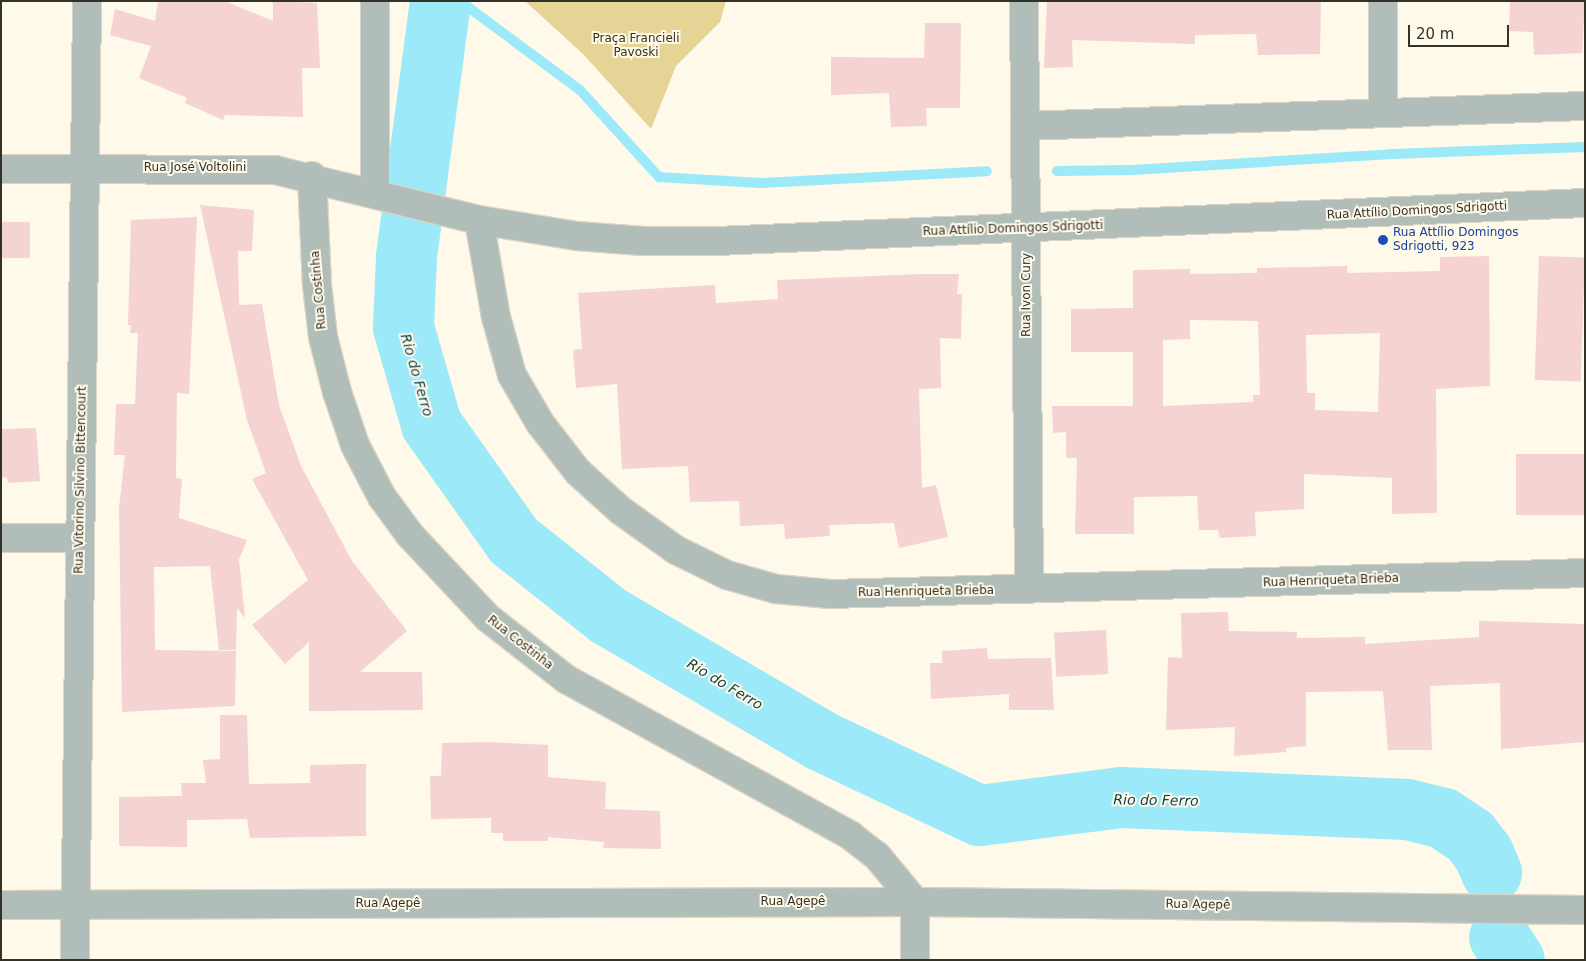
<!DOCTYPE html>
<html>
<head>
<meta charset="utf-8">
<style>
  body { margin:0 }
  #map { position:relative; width:1586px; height:961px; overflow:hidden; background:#fef9e9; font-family:"DejaVu Sans",sans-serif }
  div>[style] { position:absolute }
  .green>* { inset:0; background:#e6d496 }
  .stream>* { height:10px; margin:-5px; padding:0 5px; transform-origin:5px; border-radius:5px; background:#9be9f9 }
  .river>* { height:61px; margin:-30.5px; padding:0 30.5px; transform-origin:30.5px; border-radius:30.5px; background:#9be9f9 }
  .building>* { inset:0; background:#f4d3d2; transform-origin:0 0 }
  .roads { filter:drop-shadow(1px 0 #dad5c6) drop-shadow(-1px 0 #dad5c6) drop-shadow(0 1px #dad5c6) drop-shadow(0 -1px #dad5c6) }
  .minor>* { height:28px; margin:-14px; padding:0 14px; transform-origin:14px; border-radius:14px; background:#b0bdb8 }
  .dots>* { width:14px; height:14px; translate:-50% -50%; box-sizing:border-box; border:2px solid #fef9e9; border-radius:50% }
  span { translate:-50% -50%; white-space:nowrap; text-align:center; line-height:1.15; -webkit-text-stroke:4px #fef9e9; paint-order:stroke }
  .park-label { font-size:12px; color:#3a310f }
  .street-label { font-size:12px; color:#343127 }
  .transit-label { font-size:12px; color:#164399 }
  .left { translate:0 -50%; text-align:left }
  .water-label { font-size:14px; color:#0c3e46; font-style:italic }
  .frame { position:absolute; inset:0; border:2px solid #343127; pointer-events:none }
  .scale { position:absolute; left:1408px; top:25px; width:101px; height:22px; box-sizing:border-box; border:2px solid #343127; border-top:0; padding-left:6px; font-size:15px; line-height:18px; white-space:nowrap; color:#343127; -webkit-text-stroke:4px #fef9e9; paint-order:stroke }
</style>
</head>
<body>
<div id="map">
  <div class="green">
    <div style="clip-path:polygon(525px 1px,726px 1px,720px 22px,676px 66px,651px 129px,584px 55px)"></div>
  </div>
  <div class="stream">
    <div style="left:460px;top:1px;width:149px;rotate:36.6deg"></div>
    <div style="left:580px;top:90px;width:118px;rotate:47.8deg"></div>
    <div style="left:659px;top:177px;width:102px;rotate:3.4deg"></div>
    <div style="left:761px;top:183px;width:226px;rotate:-3deg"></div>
    <div style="left:1057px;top:171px;width:75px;rotate:-0.8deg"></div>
    <div style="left:1132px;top:170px;width:260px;rotate:-3.5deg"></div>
    <div style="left:1392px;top:154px;width:193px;rotate:-2.1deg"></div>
  </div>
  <div class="river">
    <div style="left:440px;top:1px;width:258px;rotate:97.6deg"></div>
    <div style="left:406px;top:257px;width:70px;rotate:92.5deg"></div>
    <div style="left:403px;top:327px;width:101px;rotate:73.9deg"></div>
    <div style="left:431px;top:424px;width:142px;rotate:54.7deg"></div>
    <div style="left:513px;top:540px;width:122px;rotate:38.4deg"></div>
    <div style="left:609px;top:616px;width:245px;rotate:30.4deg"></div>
    <div style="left:820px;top:740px;width:176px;rotate:25.3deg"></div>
    <div style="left:979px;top:815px;width:143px;rotate:-7.2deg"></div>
    <div style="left:1121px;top:797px;width:286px;rotate:2.4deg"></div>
    <div style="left:1407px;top:809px;width:37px;rotate:14deg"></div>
    <div style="left:1443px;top:818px;width:32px;rotate:34deg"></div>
    <div style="left:1470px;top:836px;width:21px;rotate:53deg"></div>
    <div style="left:1483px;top:853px;width:21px;rotate:67deg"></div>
    <div style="left:1499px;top:937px;width:27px;rotate:57deg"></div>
  </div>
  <div class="building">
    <div style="clip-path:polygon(158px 1px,225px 1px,273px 21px,273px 1px,317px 3px,320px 68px,302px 68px,303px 117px,225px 115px,223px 120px,185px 103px,187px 98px,139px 78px,151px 46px,110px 35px,115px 9px,155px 21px)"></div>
    <div style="clip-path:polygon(1047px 1px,1321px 1px,1320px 54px,1258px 55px,1256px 34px,1195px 35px,1195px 44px,1072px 40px,1073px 67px,1044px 68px)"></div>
    <div style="clip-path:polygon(1510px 1px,1585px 1px,1582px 53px,1534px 55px,1533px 32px,1509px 31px)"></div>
    <div style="clip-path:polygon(925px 23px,961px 23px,960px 108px,926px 108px,927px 126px,891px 127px,889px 93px,831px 95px,831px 57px,924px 58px)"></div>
    <div style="clip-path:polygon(200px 205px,254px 210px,252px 251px,238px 251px,239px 305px,262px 304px,279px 405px,301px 466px,352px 561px,407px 631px,360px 672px,422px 672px,423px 710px,309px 711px,309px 642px,285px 664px,252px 625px,308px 580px,252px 479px,266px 473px,247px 420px)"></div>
    <div style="clip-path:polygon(197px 217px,189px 394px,177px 393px,176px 478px,182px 479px,179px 518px,247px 540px,239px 559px,245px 618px,237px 608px,236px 650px,219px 650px,210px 566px,154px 567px,155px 650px,236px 651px,235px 706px,122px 712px,119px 508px,125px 455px,114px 455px,116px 404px,135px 404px,138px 333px,130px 333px,131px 325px,128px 325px,131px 220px)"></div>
    <div style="left:1px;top:222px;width:29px;height:36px"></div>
    <div style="clip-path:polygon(evenodd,1489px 256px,1490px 386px,1436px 389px,1437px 513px,1392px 514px,1392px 478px,1304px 474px,1304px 509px,1255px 512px,1256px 536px,1220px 538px,1218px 530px,1199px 530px,1197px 496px,1134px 497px,1134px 534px,1075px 534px,1077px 458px,1066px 458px,1066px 432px,1053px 433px,1052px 406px,1133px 406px,1133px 352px,1071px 352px,1071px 309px,1133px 308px,1133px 270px,1190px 269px,1190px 274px,1257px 273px,1257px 268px,1347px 266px,1347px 273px,1440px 271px,1440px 257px,1489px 256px,1190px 320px,1258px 321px,1260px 395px,1253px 395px,1253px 402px,1163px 406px,1163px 340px,1190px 339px,1190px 320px,1489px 256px,1380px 333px,1378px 412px,1315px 410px,1315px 393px,1307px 393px,1306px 335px,1380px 333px)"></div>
    <div style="left:1539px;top:256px;width:46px;height:124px;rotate:2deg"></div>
    <div style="clip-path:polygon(922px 274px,959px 274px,957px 294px,962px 294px,961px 339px,940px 338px,941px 388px,919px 389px,922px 488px,936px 485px,948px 537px,899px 548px,894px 523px,829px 525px,830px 536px,785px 539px,784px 524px,740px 526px,739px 501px,690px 502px,688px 466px,622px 469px,617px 384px,576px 388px,573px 350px,582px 349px,578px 293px,715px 285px,716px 303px,778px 299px,777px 280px)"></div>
    <div style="clip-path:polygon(36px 428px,40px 481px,8px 483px,7px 477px,1px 478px,1px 429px)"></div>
    <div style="left:1516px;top:454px;width:69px;height:61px"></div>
    <div style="clip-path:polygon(1228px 612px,1229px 631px,1297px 632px,1297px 638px,1365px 637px,1365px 644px,1479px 637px,1479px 621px,1585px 624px,1585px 742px,1501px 749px,1500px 683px,1430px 686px,1432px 750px,1388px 750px,1383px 691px,1306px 692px,1306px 746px,1286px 748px,1286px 752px,1234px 756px,1235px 727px,1166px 730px,1168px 657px,1182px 658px,1181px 613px)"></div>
    <div style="left:1106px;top:630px;width:44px;height:52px;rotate:87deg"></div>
    <div style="clip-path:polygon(987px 648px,988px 659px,1051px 658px,1054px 710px,1009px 710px,1009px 694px,931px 699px,930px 663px,942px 663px,942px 651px)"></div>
    <div style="clip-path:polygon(220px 715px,247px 715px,249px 784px,310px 783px,310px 765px,366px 764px,366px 836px,250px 838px,247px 819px,187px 820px,187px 847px,119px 846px,119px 797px,182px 796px,181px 783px,206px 783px,203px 760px,220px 759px)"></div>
    <div style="clip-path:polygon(490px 742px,548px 745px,548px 777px,606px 782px,605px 809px,660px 811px,661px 849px,603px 848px,604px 842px,548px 837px,548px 841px,503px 841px,503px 833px,491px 833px,491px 818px,431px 819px,430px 776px,441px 776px,442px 743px)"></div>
  </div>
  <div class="roads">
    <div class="minor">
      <div style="left:1024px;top:1px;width:588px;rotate:89.51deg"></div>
      <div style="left:1383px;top:113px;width:112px;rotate:-90deg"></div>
      <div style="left:1025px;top:126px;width:560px;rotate:-2.05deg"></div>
      <div style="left:1px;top:169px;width:274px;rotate:0.2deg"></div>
      <div style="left:275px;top:170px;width:210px;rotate:13.8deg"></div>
      <div style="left:479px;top:220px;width:99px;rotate:9.3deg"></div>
      <div style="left:577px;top:236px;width:66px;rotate:4.3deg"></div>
      <div style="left:643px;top:241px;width:74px"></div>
      <div style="left:717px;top:241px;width:869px;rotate:-2.51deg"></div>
      <div style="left:312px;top:176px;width:109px;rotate:87.4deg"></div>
      <div style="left:317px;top:285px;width:52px;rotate:83.4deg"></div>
      <div style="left:323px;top:337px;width:57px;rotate:75.7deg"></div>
      <div style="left:337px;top:392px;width:56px;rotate:71.2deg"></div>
      <div style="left:355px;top:445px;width:59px;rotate:62.6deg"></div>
      <div style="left:382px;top:497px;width:47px;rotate:53.6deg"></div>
      <div style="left:410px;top:535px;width:114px;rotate:46.8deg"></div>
      <div style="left:488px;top:618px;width:99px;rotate:38deg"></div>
      <div style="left:566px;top:679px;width:325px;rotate:28.8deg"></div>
      <div style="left:851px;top:836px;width:33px;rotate:38deg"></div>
      <div style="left:877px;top:856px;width:60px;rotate:50.4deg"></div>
      <div style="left:915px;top:902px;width:58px;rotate:90deg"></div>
      <div style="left:375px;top:193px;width:192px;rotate:-90deg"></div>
      <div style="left:479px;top:220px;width:98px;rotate:80.1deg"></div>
      <div style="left:496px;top:317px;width:60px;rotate:74.6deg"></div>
      <div style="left:512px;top:375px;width:56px;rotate:59.7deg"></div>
      <div style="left:540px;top:423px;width:62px;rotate:52.2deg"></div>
      <div style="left:578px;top:472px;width:57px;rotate:42.1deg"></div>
      <div style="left:620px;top:510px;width:69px;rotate:35.5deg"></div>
      <div style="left:676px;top:550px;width:57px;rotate:26.1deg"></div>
      <div style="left:727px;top:575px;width:51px;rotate:15.9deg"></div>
      <div style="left:776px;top:589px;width:54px;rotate:5.3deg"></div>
      <div style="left:830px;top:594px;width:755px;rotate:-1.59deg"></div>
      <div style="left:1px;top:538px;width:79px"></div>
      <div style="left:1px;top:905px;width:914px;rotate:-0.19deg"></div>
      <div style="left:915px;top:902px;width:670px;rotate:0.68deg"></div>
      <div style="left:75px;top:960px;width:959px;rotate:-89.28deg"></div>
    </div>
  </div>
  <div class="dots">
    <div style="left:1383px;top:240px;background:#1a4fb4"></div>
  </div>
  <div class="park-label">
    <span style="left:636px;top:46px">Praça Francieli<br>Pavoski</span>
  </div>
  <div class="street-label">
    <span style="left:195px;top:168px">Rua José Voltolini</span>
    <span style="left:1417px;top:211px;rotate:-3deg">Rua Attílio Domingos Sdrigotti</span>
    <span style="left:1013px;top:229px;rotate:-2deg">Rua Attílio Domingos Sdrigotti</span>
    <span style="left:319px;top:290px;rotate:-95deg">Rua Costinha</span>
    <span style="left:1027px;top:295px;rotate:-90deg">Rua Ivon Cury</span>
    <span style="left:81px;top:480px;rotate:-89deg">Rua Vitorino Silvino Bittencourt</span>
    <span style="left:1331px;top:581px;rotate:-2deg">Rua Henriqueta Brieba</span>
    <span style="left:926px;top:592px;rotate:-1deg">Rua Henriqueta Brieba</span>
    <span style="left:520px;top:643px;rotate:38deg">Rua Costinha</span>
    <span style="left:793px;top:902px">Rua Agepê</span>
    <span style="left:388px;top:904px">Rua Agepê</span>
    <span style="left:1198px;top:905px;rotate:1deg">Rua Agepê</span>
  </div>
  <div class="transit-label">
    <span class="left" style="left:1393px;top:240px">Rua Attílio Domingos<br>Sdrigotti, 923</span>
  </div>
  <div class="water-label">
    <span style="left:417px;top:375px;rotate:74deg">Rio do Ferro</span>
    <span style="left:725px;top:684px;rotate:31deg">Rio do Ferro</span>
    <span style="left:1156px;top:800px;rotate:1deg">Rio do Ferro</span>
  </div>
  <div class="frame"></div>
  <div class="scale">20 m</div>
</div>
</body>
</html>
